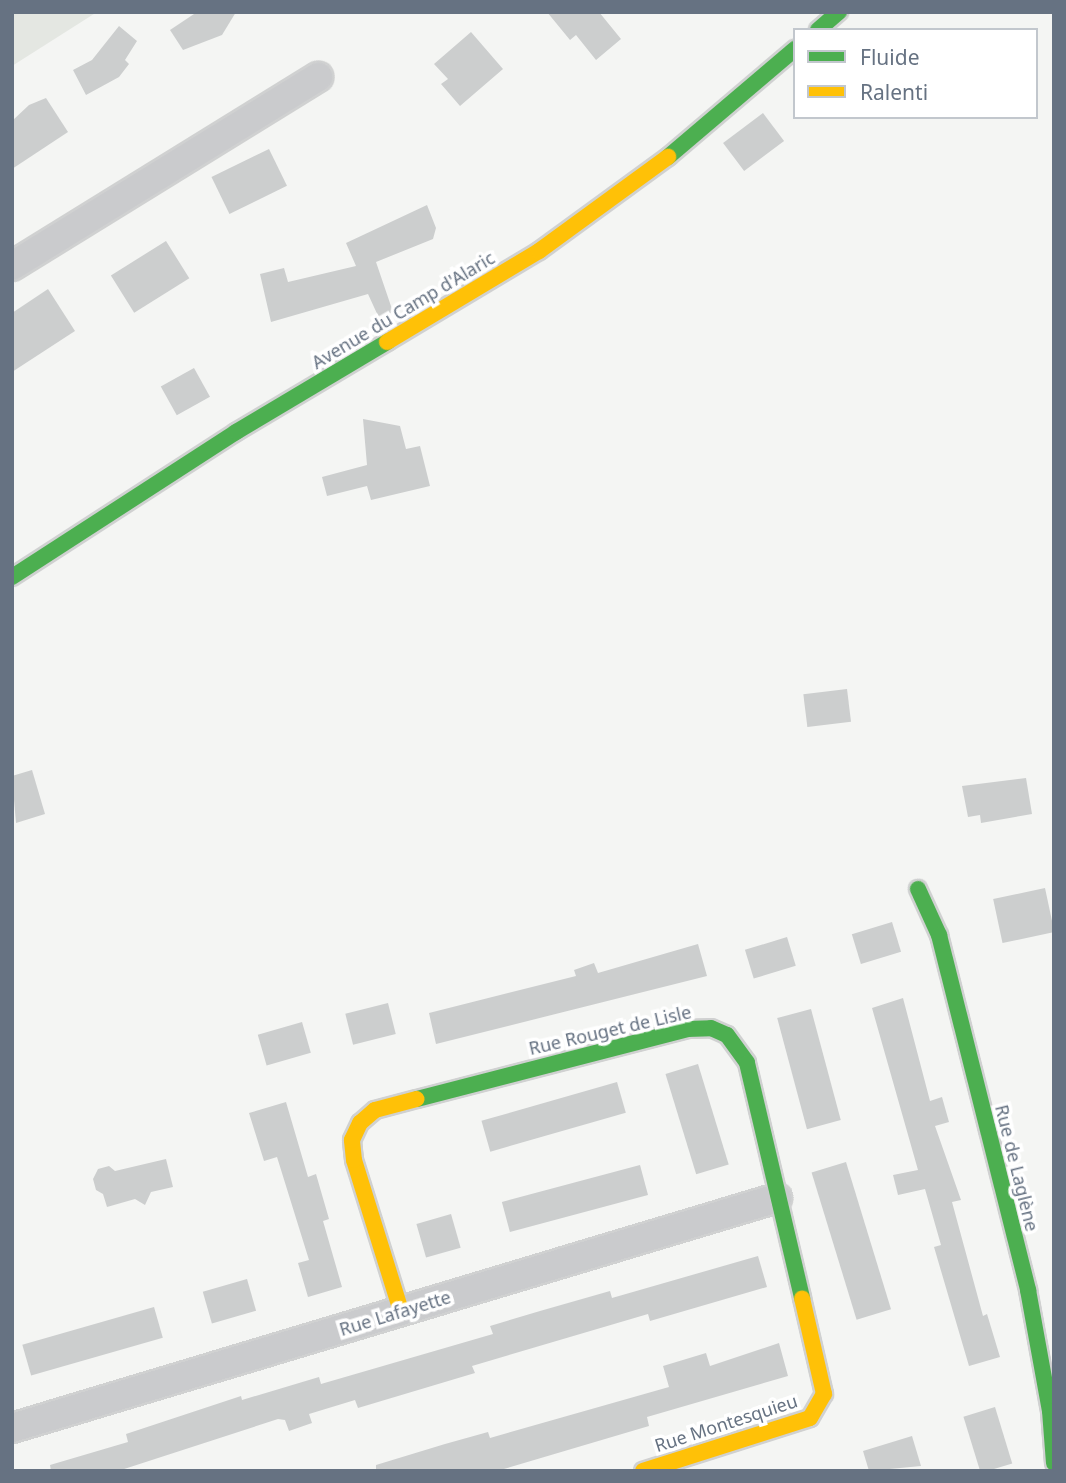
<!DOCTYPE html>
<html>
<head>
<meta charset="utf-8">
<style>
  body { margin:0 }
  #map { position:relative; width:1066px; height:1483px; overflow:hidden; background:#f4f5f3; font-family:"Noto Sans",sans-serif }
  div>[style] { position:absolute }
  .green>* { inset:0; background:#e4e7e2 }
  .building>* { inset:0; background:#cccece; transform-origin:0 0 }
  .roads { filter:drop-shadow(2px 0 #d0d1d1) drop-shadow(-2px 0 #d0d1d1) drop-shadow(0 2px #d0d1d1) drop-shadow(0 -2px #d0d1d1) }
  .street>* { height:28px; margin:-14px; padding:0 14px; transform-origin:14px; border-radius:14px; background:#cacbcd }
  .fast>* { height:16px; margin:-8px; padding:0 8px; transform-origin:8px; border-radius:8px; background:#4caf50 }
  .slow>* { height:16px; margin:-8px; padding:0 8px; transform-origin:8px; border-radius:8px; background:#ffc107 }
  span { translate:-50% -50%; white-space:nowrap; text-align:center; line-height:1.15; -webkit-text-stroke:7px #fff; paint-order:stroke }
  .street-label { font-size:18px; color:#667282 }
  .frame { position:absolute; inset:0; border:14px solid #667282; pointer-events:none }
  .legend { position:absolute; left:793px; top:28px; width:245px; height:91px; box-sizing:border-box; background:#fff; border:2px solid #c2c7cd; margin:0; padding:9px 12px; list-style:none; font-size:21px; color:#667282 }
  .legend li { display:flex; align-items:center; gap:14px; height:35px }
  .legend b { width:35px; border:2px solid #c2c7cd }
</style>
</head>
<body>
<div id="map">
  <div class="green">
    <div style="clip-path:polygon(12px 12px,97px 12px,12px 66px)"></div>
  </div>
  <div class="building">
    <div style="clip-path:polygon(197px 12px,236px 12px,222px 35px,183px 50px,170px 30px)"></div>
    <div style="clip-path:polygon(547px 12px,599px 12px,621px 39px,596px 60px,576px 35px,570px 40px)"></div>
    <div style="clip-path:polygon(119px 26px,137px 41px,125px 60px,129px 64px,119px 77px,86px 95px,73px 70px,92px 60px)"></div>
    <div style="clip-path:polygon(471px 32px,503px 69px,460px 106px,441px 84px,448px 79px,434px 64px)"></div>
    <div style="clip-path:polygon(46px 98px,68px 132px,12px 169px,12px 121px,29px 105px)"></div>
    <div style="left:763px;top:113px;width:35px;height:50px;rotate:53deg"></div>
    <div style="left:269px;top:149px;width:41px;height:64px;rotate:64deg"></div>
    <div style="clip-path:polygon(427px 205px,436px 228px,433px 239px,376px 262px,393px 312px,379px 318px,368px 294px,271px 322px,260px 274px,284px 268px,288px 282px,356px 266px,346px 243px)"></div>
    <div style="left:166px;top:241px;width:44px;height:65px;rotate:58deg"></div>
    <div style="clip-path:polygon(48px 289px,75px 331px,12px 372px,12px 313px)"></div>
    <div style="left:194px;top:368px;width:33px;height:38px;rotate:61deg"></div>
    <div style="clip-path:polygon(363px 419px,400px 426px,406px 449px,420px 446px,430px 486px,371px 500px,367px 486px,327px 496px,322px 477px,367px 465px)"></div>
    <div style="left:847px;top:689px;width:33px;height:44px;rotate:83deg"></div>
    <div style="clip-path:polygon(32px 770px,45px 814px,16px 823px,12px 776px)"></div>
    <div style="clip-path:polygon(1026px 778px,1032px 814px,981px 823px,980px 815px,968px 817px,962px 786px)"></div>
    <div style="left:1045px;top:888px;width:45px;height:53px;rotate:78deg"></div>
    <div style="left:892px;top:922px;width:31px;height:42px;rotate:73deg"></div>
    <div style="left:787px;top:937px;width:30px;height:44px;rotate:73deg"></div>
    <div style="clip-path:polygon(698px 944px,707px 976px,436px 1044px,429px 1013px,576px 976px,574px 970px,594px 963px,598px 973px)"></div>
    <div style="clip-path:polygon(903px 998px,930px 1101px,942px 1097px,949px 1122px,935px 1126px,961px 1200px,952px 1202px,983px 1316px,987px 1314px,1000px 1357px,969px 1366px,934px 1247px,941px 1245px,925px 1189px,898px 1195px,893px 1175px,918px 1170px,872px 1008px)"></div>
    <div style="left:388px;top:1003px;width:32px;height:44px;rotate:76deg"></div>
    <div style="left:811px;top:1009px;width:115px;height:35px;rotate:75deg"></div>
    <div style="left:302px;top:1022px;width:32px;height:46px;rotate:74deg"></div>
    <div style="left:698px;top:1064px;width:105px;height:34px;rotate:73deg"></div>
    <div style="left:617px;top:1082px;width:32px;height:141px;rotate:74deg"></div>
    <div style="clip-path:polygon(286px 1102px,308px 1177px,316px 1174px,329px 1219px,323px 1221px,342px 1287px,308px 1297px,298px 1263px,309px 1260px,277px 1157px,264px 1161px,249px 1113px)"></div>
    <div style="clip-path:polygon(166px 1159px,173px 1187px,151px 1192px,145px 1205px,135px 1199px,107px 1207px,103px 1194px,96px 1190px,93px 1179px,98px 1169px,109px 1166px,115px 1171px)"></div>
    <div style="left:846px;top:1162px;width:154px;height:36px;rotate:73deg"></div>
    <div style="left:640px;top:1165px;width:31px;height:143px;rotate:75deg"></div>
    <div style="left:451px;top:1214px;width:35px;height:36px;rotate:74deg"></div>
    <div style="clip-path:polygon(758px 1256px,767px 1287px,650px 1321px,648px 1314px,472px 1366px,475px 1373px,358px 1408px,355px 1400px,309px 1414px,312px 1423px,289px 1431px,285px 1420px,278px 1419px,118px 1471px,51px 1471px,50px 1465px,128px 1442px,126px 1434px,241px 1396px,242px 1400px,319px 1377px,321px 1384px,493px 1334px,490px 1326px,540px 1311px,610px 1291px,612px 1298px)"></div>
    <div style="left:247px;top:1279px;width:33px;height:46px;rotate:74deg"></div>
    <div style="left:154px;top:1307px;width:32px;height:137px;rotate:74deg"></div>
    <div style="clip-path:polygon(779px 1343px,788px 1376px,647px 1417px,649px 1426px,497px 1471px,376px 1471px,376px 1465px,445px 1444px,488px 1432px,490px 1438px,669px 1387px,663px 1366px,706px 1353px,710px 1366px)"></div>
    <div style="left:995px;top:1407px;width:59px;height:33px;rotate:73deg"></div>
    <div style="clip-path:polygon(912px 1436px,921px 1466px,869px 1471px,863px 1451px)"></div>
  </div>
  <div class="roads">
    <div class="street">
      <div style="left:12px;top:266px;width:360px;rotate:-31.7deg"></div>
      <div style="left:12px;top:1428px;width:799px;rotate:-16.73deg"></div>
    </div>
    <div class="fast">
      <div style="left:818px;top:30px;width:28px;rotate:-41deg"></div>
      <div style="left:668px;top:157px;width:167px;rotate:-40.4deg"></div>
      <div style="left:12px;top:577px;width:267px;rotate:-32.9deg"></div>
      <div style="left:236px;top:432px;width:176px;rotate:-30.8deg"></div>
      <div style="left:918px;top:889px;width:51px;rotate:65.5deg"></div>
      <div style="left:939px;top:935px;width:366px;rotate:75.9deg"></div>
      <div style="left:1028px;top:1290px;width:123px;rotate:79.7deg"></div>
      <div style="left:1050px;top:1411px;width:52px;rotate:85.6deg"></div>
      <div style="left:417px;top:1099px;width:279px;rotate:-14.5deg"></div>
      <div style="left:687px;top:1029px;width:24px;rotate:-2deg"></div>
      <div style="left:711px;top:1028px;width:17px;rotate:24deg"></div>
      <div style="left:727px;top:1035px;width:34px;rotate:54deg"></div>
      <div style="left:747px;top:1063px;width:241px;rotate:76.8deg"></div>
    </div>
    <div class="slow">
      <div style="left:387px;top:342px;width:177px;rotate:-30.9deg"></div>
      <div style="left:539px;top:251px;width:160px;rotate:-36.1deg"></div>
      <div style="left:401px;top:1311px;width:158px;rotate:-107.3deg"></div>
      <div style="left:354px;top:1160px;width:20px;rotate:-96deg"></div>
      <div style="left:352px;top:1140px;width:19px;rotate:-65deg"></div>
      <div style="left:360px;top:1123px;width:20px;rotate:-41deg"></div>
      <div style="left:375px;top:1110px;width:43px;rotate:-14.7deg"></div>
      <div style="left:643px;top:1471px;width:175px;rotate:-17.6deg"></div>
      <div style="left:810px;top:1418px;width:28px;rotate:-60deg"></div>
      <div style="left:824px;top:1394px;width:98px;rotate:-102.9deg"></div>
    </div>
  </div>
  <div class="street-label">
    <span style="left:403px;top:310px;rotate:-31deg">Avenue du Camp d'Alaric</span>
    <span style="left:610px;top:1030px;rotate:-13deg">Rue Rouget de Lisle</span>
    <span style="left:1017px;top:1168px;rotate:76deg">Rue de Laglène</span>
    <span style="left:395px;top:1313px;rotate:-17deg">Rue Lafayette</span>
    <span style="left:726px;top:1423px;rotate:-18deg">Rue Montesquieu</span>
  </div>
  <div class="frame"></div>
  <ul class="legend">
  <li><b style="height:9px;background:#4caf50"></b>Fluide</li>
  <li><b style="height:9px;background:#ffc107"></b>Ralenti</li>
  </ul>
</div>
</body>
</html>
